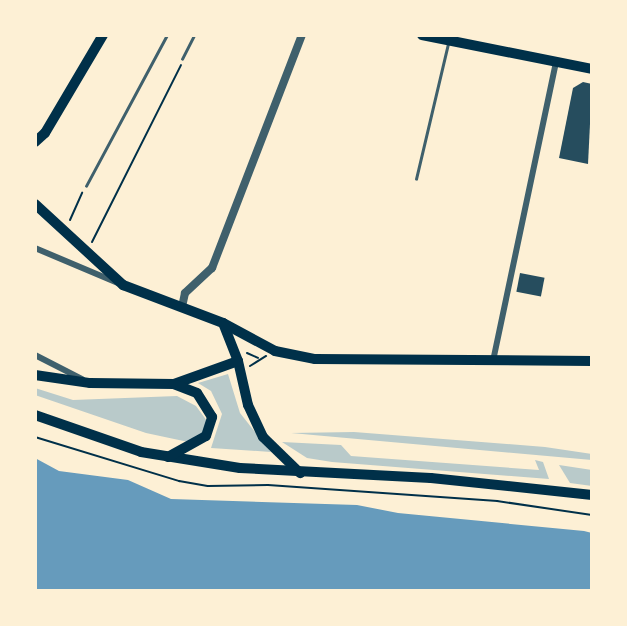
<!DOCTYPE html>
<html>
<head>
<meta charset="utf-8">
<style>
  body { margin:0 }
  #map { position:relative; width:627px; height:626px; overflow:hidden; background:#fdf0d5; font-family:Commissioner,sans-serif }
  div>[style] { position:absolute }
  .green>* { inset:0; background:#b9caca }
  .water>* { inset:0; background:#669bbc }
  .building>* { inset:0; background:#264d5e; transform-origin:0 0 }
  .path>* { height:2px; margin:-1px; padding:0 1px; transform-origin:1px; border-radius:1px; background:#003049 }
  .service>* { height:2.5px; margin:-1.25px; padding:0 1.25px; transform-origin:1.25px; border-radius:1.25px; background:#3f606c }
  .minor>* { height:6px; margin:-3px; padding:0 3px; transform-origin:3px; border-radius:3px; background:#3f606c }
  .tertiary>* { height:8px; margin:-4px; padding:0 4px; transform-origin:4px; border-radius:4px; background:#3f606c }
  .primary>* { height:10px; margin:-5px; padding:0 5px; transform-origin:5px; border-radius:5px; background:#003049 }
  span { translate:-50% -50%; white-space:nowrap; text-align:center; line-height:1.15; -webkit-text-stroke:7px #fdf0d5; paint-order:stroke }
  .frame { position:absolute; inset:0; border:37px solid #fdf0d5; pointer-events:none }
</style>
</head>
<body>
<div id="map">
  <div class="green">
    <div style="clip-path:polygon(228px 374px,240px 413px,271px 452px,211px 448px,222px 414px,211px 391px,198px 383px)"></div>
    <div style="clip-path:polygon(35px 388px,73px 400px,177px 396px,196px 406px,207px 421px,204px 433px,193px 443px,146px 433px,35px 395px)"></div>
    <div style="clip-path:polygon(354px 432px,545px 447px,592px 454px,592px 460px,291px 433px)"></div>
    <div style="clip-path:polygon(282px 442px,341px 445px,351px 456px,539px 470px,535px 460px,543px 462px,549px 479px,332px 462px,307px 458px)"></div>
    <div style="clip-path:polygon(559px 465px,592px 470px,592px 486px,570px 483px)"></div>
  </div>
  <div class="water">
    <div style="clip-path:polygon(35px 458px,59px 471px,128px 480px,171px 499px,357px 505px,398px 513px,584px 531px,592px 533px,592px 591px,35px 591px)"></div>
  </div>
  <div class="building">
    <div style="clip-path:polygon(583px 82px,592px 84px,588px 164px,559px 158px,573px 88px)"></div>
    <div style="left:520px;top:273px;width:25px;height:19px;rotate:11deg"></div>
  </div>
  <div class="path">
    <div style="left:70px;top:220px;width:30px;rotate:-66deg"></div>
    <div style="left:92px;top:242px;width:198px;rotate:-63.3deg"></div>
    <div style="left:247px;top:353px;width:12px;rotate:24deg"></div>
    <div style="left:250px;top:366px;width:19px;rotate:-32deg"></div>
    <div style="left:35px;top:437px;width:151px;rotate:17deg"></div>
    <div style="left:179px;top:481px;width:29px;rotate:10deg"></div>
    <div style="left:208px;top:486px;width:60px;rotate:-1deg"></div>
    <div style="left:268px;top:485px;width:230px;rotate:4deg"></div>
    <div style="left:497px;top:501px;width:96px;rotate:8.4deg"></div>
  </div>
  <div class="service">
    <div style="left:182px;top:59px;width:27px;rotate:-63deg"></div>
    <div style="left:416px;top:179px;width:139px;rotate:-76.7deg"></div>
    <div style="left:86px;top:186px;width:171px;rotate:-61.8deg"></div>
  </div>
  <div class="minor">
    <div style="left:35px;top:248px;width:90px;rotate:22.9deg"></div>
    <div style="left:35px;top:355px;width:53px;rotate:27.1deg"></div>
    <div style="left:493px;top:361px;width:306px;rotate:-78.1deg"></div>
  </div>
  <div class="tertiary">
    <div style="left:182px;top:307px;width:14px;rotate:-78deg"></div>
    <div style="left:185px;top:293px;width:37px;rotate:-43deg"></div>
    <div style="left:212px;top:268px;width:250px;rotate:-68.9deg"></div>
  </div>
  <div class="primary">
    <div style="left:422px;top:35px;width:173px;rotate:11.3deg"></div>
    <div style="left:35px;top:142px;width:13px;rotate:-42deg"></div>
    <div style="left:45px;top:133px;width:114px;rotate:-59.4deg"></div>
    <div style="left:35px;top:204px;width:120px;rotate:42.6deg"></div>
    <div style="left:123px;top:285px;width:107px;rotate:20.8deg"></div>
    <div style="left:223px;top:323px;width:59px;rotate:28.3deg"></div>
    <div style="left:275px;top:351px;width:41px;rotate:11.3deg"></div>
    <div style="left:315px;top:359px;width:277px;rotate:0.4deg"></div>
    <div style="left:223px;top:323px;width:41px;rotate:68.5deg"></div>
    <div style="left:238px;top:361px;width:45px;rotate:77.2deg"></div>
    <div style="left:248px;top:405px;width:35px;rotate:65deg"></div>
    <div style="left:263px;top:437px;width:52px;rotate:44.2deg"></div>
    <div style="left:35px;top:375px;width:56px;rotate:8.3deg"></div>
    <div style="left:90px;top:383px;width:84px;rotate:0.7deg"></div>
    <div style="left:174px;top:384px;width:68px;rotate:-19.8deg"></div>
    <div style="left:35px;top:415px;width:112px;rotate:19.2deg"></div>
    <div style="left:141px;top:452px;width:100px;rotate:9.2deg"></div>
    <div style="left:240px;top:468px;width:191px;rotate:3deg"></div>
    <div style="left:431px;top:478px;width:162px;rotate:6deg"></div>
    <div style="left:168px;top:457px;width:43px;rotate:-28.9deg"></div>
    <div style="left:206px;top:436px;width:20px;rotate:-72deg"></div>
    <div style="left:212px;top:417px;width:28px;rotate:-122deg"></div>
    <div style="left:197px;top:393px;width:25px;rotate:-159deg"></div>
  </div>
  <div class="frame"></div>
</div>
</body>
</html>
